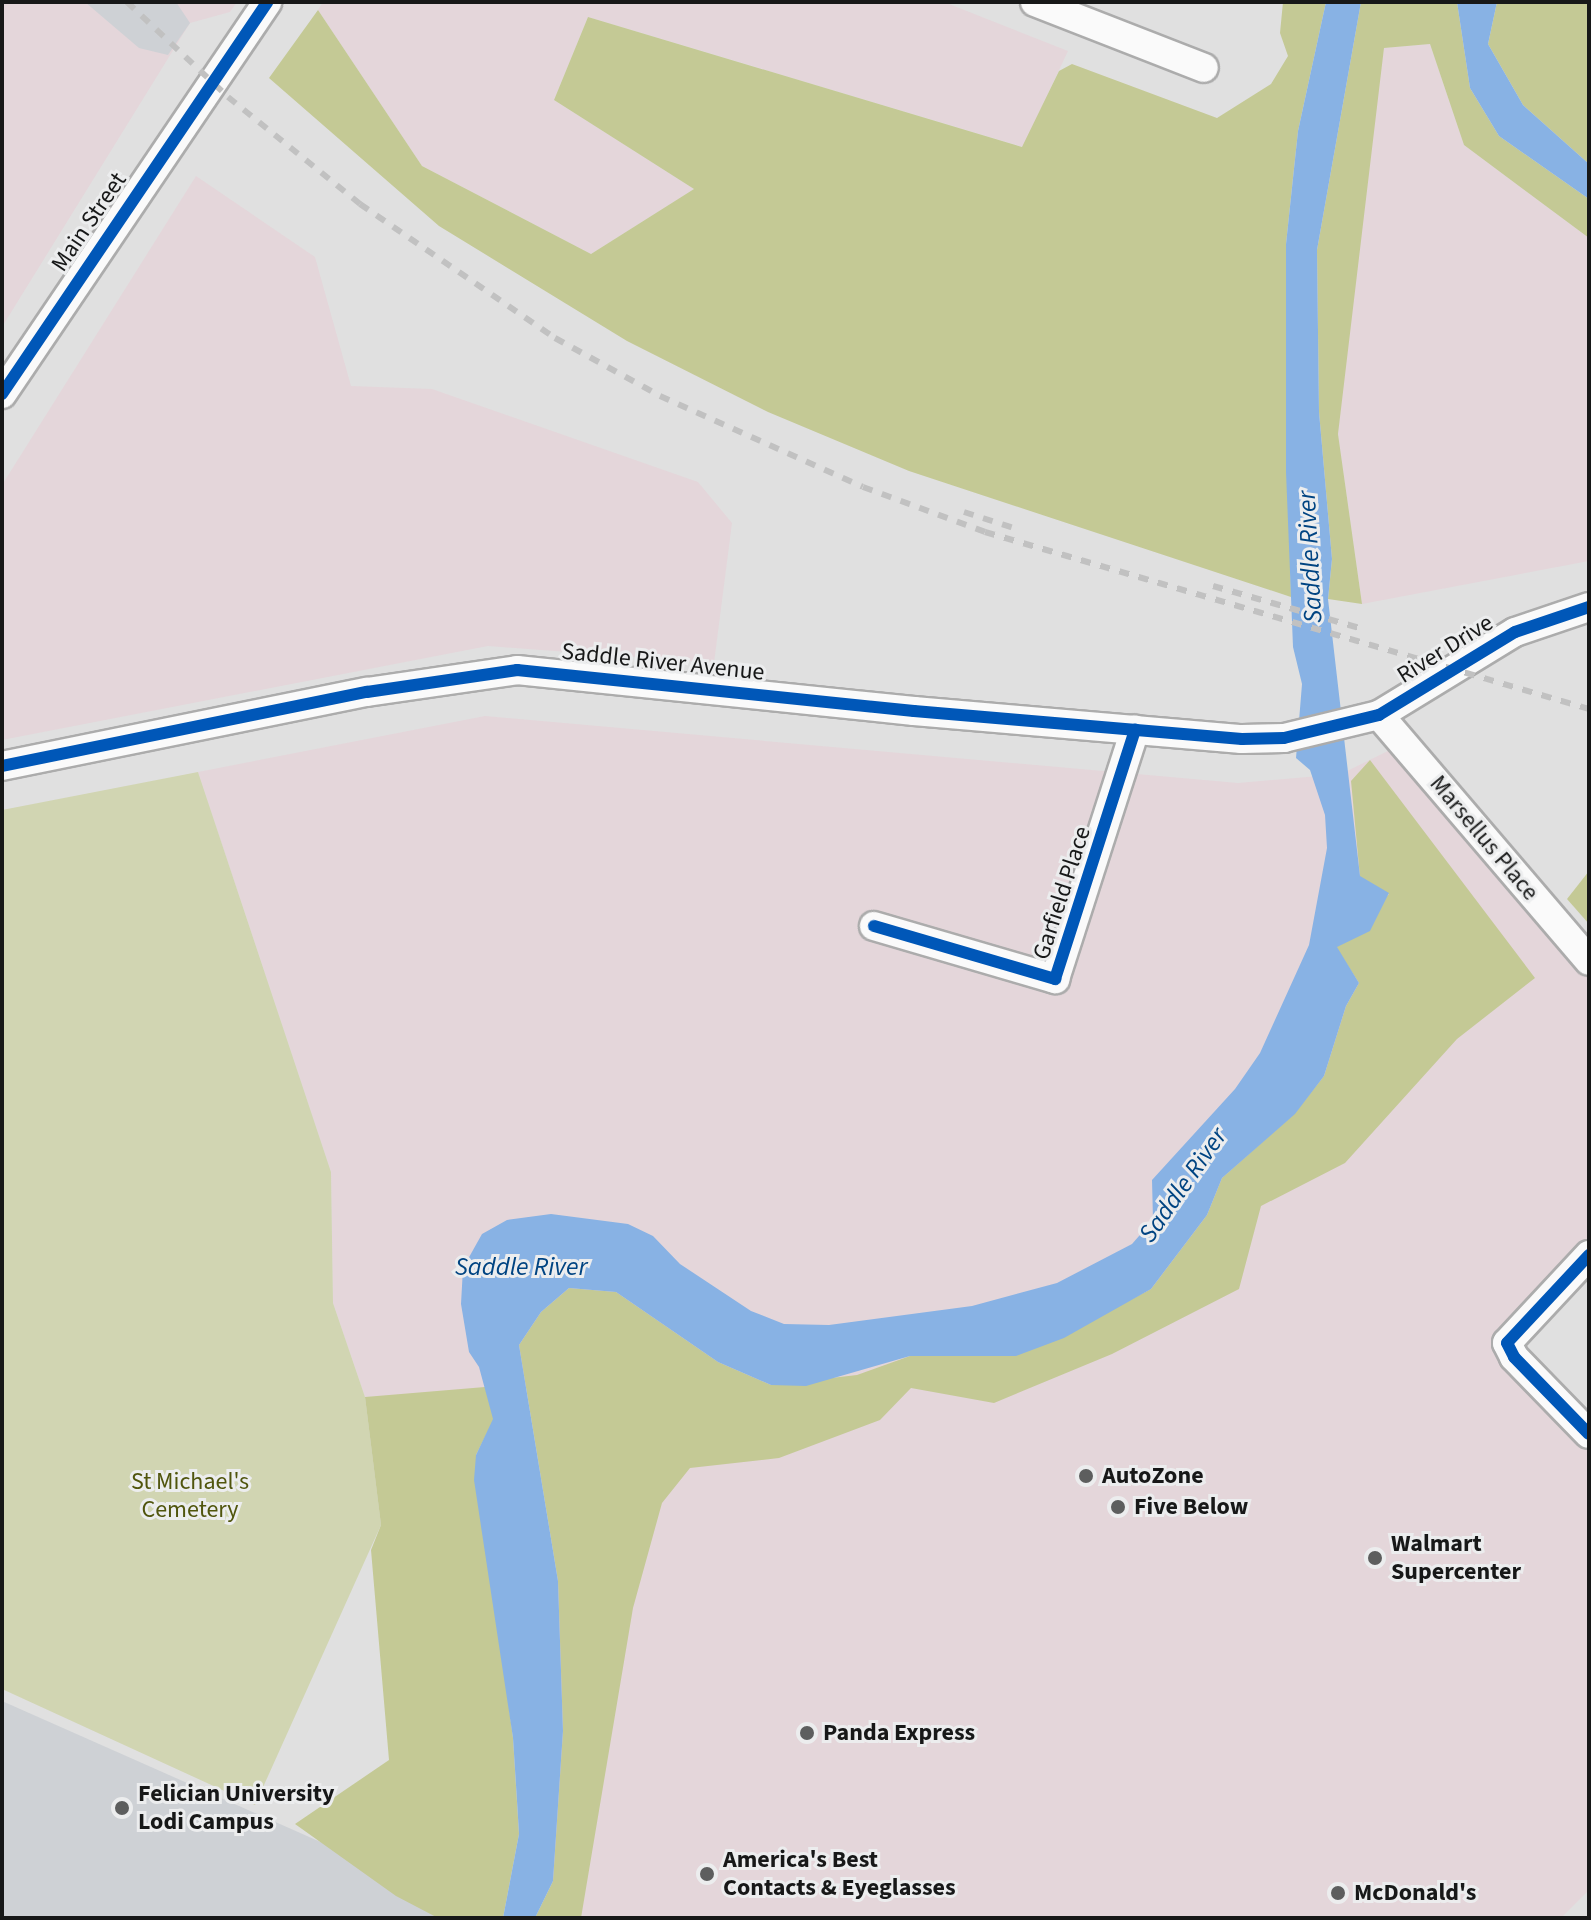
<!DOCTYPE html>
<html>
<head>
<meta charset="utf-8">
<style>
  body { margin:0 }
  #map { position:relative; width:1591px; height:1920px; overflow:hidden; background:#e0e0e0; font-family:"Source Sans 3",sans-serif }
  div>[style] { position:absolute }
  .industrial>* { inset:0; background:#e4d6da }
  .built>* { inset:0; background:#ced1d5 }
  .green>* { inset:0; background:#d1d5b2 }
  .forest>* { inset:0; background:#c4c995 }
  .water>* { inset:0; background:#88b2e4 }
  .roads { filter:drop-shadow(2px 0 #acacac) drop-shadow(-2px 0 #acacac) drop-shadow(0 2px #acacac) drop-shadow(0 -2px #acacac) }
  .minor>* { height:28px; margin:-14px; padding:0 14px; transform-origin:14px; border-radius:14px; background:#fafafa }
  .rail>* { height:6px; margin-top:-3px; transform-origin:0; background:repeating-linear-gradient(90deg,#c1c1c1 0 10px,transparent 0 20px) }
  .cycleway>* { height:12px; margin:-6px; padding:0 6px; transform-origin:6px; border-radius:6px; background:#0057b8 }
  .dots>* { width:22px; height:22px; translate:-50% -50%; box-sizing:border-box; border:4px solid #ecedee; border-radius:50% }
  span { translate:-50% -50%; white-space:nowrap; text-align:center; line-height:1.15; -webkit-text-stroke:6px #ecedee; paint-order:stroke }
  .street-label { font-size:24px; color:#171818 }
  .poi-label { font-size:24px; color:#171818; font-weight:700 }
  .left { translate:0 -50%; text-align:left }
  .park-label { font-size:24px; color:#50550d }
  .water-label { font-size:26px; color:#004482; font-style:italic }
  .frame { position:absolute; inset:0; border:4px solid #171818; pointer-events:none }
</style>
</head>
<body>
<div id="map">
  <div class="industrial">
    <div style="clip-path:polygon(2px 2px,237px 2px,230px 12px,190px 23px,2px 327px)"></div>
    <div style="clip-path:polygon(323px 2px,944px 2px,1068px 51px,1023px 147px,588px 17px,554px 100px,694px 189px,591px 254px,422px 166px,318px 10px)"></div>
    <div style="clip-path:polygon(1430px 44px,1464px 145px,1589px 238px,1589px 561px,1362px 604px,1338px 434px,1358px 232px,1384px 48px)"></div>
    <div style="clip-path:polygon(196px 176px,315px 257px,351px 386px,432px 389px,698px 482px,732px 523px,714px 663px,488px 646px,2px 740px,2px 485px)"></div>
    <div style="clip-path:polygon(485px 716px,1238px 783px,1341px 774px,1398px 746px,1589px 966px,1589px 1250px,1495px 1344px,1589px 1439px,1589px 1890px,1561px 1918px,552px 1918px,560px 1386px,365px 1397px,333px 1303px,331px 1172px,198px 772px)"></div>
  </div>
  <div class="built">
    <div style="clip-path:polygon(85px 2px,176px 2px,190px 23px,168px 55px,139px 48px)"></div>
    <div style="clip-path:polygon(2px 1701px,483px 1914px,483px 1918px,2px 1918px)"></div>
  </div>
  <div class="green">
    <div style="clip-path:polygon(198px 772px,331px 1172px,333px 1303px,365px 1397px,381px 1525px,255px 1805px,2px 1689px,2px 810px)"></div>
  </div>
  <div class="forest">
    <div style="clip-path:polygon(1283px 2px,1326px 2px,1298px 131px,1286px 244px,1291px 597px,909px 471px,768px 412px,627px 341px,439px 226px,269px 78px,318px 10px,422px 166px,591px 254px,694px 189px,554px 100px,588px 17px,1022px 147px,1059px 71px,1072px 64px,1217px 118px,1271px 84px,1288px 56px,1280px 33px)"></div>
    <div style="clip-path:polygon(1361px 2px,1457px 2px,1470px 88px,1499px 136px,1589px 199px,1589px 238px,1464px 145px,1430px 44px,1384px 48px,1338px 434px,1362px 604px,1328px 599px,1332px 559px,1319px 412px,1317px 250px)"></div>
    <div style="clip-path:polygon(1497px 2px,1589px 2px,1589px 164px,1523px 105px,1488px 44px)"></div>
    <div style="clip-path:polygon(1370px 760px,1535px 978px,1457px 1039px,1345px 1163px,1261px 1206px,1239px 1289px,1112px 1354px,994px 1403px,911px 1388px,880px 1420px,779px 1458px,690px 1468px,662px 1503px,633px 1608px,581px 1918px,535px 1918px,553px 1881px,563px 1731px,558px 1581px,519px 1345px,541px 1312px,569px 1288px,616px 1292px,718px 1362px,771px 1385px,857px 1375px,910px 1356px,949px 1356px,1111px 1310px,1151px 1289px,1207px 1215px,1222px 1178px,1294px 1114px,1324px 1076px,1346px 1006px,1359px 983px,1336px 947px,1389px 894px,1360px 877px,1351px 781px)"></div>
    <div style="clip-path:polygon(1589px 871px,1589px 924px,1567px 899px)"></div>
    <div style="clip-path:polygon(485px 1387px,494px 1419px,476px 1455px,513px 1738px,519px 1834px,503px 1918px,438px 1918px,396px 1896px,295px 1824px,389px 1760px,371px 1550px,381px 1525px,365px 1397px)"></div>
  </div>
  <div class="water">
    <div style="clip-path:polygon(1326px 2px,1361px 2px,1317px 250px,1319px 412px,1332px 559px,1328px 599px,1360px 876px,1389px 893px,1370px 931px,1337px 947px,1359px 983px,1346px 1006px,1324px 1076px,1295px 1114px,1222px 1178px,1207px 1215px,1151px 1289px,1064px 1338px,1016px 1356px,910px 1356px,806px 1386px,771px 1385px,718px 1362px,616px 1292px,569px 1288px,541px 1312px,519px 1345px,558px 1581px,563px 1731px,553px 1881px,535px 1918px,503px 1918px,519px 1834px,517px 1801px,513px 1738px,474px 1480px,476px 1455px,493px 1419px,479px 1367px,469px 1352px,461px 1304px,463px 1268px,482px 1234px,507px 1220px,551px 1214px,628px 1224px,653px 1236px,680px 1264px,751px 1311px,784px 1324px,829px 1325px,972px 1306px,1057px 1283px,1132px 1244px,1153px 1220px,1152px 1180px,1235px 1089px,1260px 1053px,1309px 945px,1327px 848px,1325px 815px,1310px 770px,1296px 758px,1302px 684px,1293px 647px,1286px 472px,1286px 244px,1298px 131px)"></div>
    <div style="clip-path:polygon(1457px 2px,1497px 2px,1488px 44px,1523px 105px,1589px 164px,1589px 199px,1499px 136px,1470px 88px)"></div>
  </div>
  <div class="roads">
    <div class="minor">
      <div style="left:1035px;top:2px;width:181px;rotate:21.3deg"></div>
      <div style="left:2px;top:394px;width:473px;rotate:-55.9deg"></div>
      <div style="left:1379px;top:715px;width:323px;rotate:49.5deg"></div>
      <div style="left:2px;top:766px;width:372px;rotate:-11.5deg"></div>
      <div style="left:367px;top:692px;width:152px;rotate:-8.3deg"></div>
      <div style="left:517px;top:670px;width:399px;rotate:5.9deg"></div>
      <div style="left:914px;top:711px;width:329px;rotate:4.9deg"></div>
      <div style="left:1242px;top:739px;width:42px;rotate:-1.4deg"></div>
      <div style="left:1284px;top:738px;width:98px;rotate:-13.6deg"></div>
      <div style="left:1379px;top:715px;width:159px;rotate:-31.4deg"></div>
      <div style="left:1515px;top:632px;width:78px;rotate:-18.7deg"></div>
      <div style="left:874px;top:926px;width:189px;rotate:16.3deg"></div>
      <div style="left:1055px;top:979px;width:262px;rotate:-72.2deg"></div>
      <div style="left:1589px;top:1255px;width:120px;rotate:133deg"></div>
      <div style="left:1507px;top:1343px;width:16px;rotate:63deg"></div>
      <div style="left:1514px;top:1357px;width:107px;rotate:45.8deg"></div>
    </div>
  </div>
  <div class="rail">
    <div style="left:127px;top:2px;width:139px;rotate:43.2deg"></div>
    <div style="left:228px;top:97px;width:170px;rotate:39deg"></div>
    <div style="left:360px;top:204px;width:237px;rotate:34.5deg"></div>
    <div style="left:555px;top:338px;width:120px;rotate:28.9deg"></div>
    <div style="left:660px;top:396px;width:222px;rotate:24.1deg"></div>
    <div style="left:863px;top:487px;width:130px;rotate:20.2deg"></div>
    <div style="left:985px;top:532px;width:629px;rotate:16.33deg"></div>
    <div style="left:964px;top:512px;width:56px;rotate:17.8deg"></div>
    <div style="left:1213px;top:586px;width:156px;rotate:16deg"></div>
  </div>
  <div class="cycleway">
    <div style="left:2px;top:394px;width:473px;rotate:-55.9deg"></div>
    <div style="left:2px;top:766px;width:372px;rotate:-11.5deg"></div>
    <div style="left:367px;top:692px;width:152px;rotate:-8.3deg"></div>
    <div style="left:517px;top:670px;width:399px;rotate:5.9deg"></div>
    <div style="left:914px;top:711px;width:329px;rotate:4.9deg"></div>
    <div style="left:1242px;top:739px;width:42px;rotate:-1.4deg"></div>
    <div style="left:1284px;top:738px;width:98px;rotate:-13.6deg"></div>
    <div style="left:1379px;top:715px;width:159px;rotate:-31.4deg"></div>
    <div style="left:1515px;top:632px;width:78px;rotate:-18.7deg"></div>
    <div style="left:874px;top:926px;width:189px;rotate:16.3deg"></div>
    <div style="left:1055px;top:979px;width:262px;rotate:-72.2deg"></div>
    <div style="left:1589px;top:1255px;width:120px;rotate:133deg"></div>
    <div style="left:1507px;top:1343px;width:16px;rotate:63deg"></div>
    <div style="left:1514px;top:1357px;width:107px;rotate:45.8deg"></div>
  </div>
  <div class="dots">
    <div style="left:1086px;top:1476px;background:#5d5e5e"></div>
    <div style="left:1118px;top:1507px;background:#5d5e5e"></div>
    <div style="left:1375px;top:1558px;background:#5d5e5e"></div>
    <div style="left:807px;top:1733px;background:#5d5e5e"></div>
    <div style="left:122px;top:1808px;background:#5d5e5e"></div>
    <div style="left:707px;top:1874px;background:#5d5e5e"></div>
    <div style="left:1338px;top:1893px;background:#5d5e5e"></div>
  </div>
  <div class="street-label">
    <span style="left:89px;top:222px;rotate:-56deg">Main Street</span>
    <span style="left:1445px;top:649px;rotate:-32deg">River Drive</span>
    <span style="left:663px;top:662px;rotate:6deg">Saddle River Avenue</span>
    <span style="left:1484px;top:838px;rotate:50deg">Marsellus Place</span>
    <span style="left:1062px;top:893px;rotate:-72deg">Garfield Place</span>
  </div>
  <div class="poi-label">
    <span class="left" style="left:1102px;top:1476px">AutoZone</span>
    <span class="left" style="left:1134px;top:1507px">Five Below</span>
    <span class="left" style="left:1391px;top:1558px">Walmart<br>Supercenter</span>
    <span class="left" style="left:823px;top:1733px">Panda Express</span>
    <span class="left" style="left:138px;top:1808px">Felician University<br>Lodi Campus</span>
    <span class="left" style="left:723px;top:1874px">America's Best<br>Contacts &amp; Eyeglasses</span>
    <span class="left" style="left:1354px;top:1893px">McDonald's</span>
  </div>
  <div class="park-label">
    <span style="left:190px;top:1496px">St Michael's<br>Cemetery</span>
  </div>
  <div class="water-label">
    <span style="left:1310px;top:557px;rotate:-93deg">Saddle River</span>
    <span style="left:1183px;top:1185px;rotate:-55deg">Saddle River</span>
    <span style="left:521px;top:1267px">Saddle River</span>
  </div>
  <div class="frame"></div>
</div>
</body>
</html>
